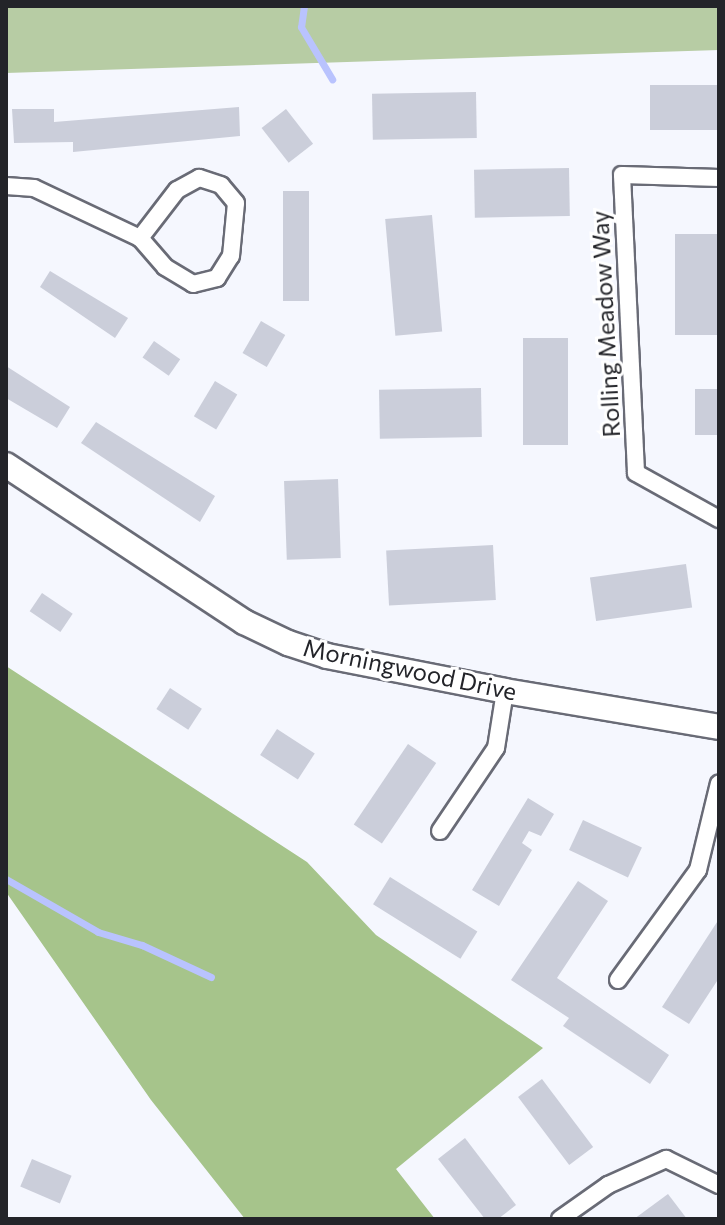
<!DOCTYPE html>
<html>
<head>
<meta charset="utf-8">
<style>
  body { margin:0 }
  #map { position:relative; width:725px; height:1225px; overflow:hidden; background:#f5f7fe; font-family:Commissioner,sans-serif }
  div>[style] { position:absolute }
  .green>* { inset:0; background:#b7cca4 }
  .forest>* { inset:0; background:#a6c48b }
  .stream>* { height:7px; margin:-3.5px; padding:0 3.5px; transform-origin:3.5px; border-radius:3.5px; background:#b9c3fe }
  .building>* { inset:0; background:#cbceda; transform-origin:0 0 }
  .roads { filter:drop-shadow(2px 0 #696b76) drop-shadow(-2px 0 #696b76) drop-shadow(0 2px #696b76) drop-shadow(0 -2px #696b76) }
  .street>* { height:16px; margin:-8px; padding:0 8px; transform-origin:8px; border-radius:8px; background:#fff }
  .secondary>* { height:24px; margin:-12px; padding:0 12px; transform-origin:12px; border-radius:12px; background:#fff }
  span { translate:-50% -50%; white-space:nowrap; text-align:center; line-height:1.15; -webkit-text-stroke:6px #fff; paint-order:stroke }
  .street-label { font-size:24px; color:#232429 }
  .frame { position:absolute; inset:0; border:8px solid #232429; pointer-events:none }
</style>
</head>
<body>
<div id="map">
  <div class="green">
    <div style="clip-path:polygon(6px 6px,719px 6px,719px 50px,6px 73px)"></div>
  </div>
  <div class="forest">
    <div style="clip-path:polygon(6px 666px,307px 862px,376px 935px,543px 1048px,396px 1169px,435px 1219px,245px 1219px,151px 1100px,6px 892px)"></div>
  </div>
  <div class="stream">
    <div style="left:304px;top:6px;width:21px;rotate:98deg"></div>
    <div style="left:301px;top:27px;width:61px;rotate:59.2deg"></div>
    <div style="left:6px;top:879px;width:106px;rotate:29.9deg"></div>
    <div style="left:98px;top:932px;width:46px;rotate:16.5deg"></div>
    <div style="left:142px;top:945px;width:76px;rotate:24.9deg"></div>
  </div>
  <div class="building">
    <div style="left:719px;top:85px;width:45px;height:69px;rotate:90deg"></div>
    <div style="left:476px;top:92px;width:46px;height:104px;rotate:89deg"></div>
    <div style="clip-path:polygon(239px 107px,240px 136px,73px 152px,73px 142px,14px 143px,12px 109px,54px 109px,54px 122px)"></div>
    <div style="left:286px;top:109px;width:44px;height:31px;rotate:52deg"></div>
    <div style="left:569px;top:168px;width:48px;height:95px;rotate:89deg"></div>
    <div style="left:283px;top:191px;width:26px;height:110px"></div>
    <div style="left:432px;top:215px;width:117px;height:47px;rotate:85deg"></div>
    <div style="left:719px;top:234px;width:101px;height:44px;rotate:90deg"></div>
    <div style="clip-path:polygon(50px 271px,128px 318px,115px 338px,40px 287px)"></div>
    <div style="left:261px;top:321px;width:28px;height:37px;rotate:30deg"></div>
    <div style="left:523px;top:338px;width:45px;height:107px"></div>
    <div style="left:154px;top:341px;width:32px;height:20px;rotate:35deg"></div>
    <div style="clip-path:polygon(6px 366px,70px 407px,57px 428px,6px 398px)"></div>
    <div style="left:215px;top:381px;width:26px;height:41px;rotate:31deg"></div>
    <div style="left:481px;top:388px;width:49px;height:102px;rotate:89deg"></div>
    <div style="left:719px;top:389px;width:46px;height:24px;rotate:90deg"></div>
    <div style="clip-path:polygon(96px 422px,215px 496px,200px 522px,81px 443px)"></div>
    <div style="left:338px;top:479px;width:79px;height:54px;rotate:88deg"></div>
    <div style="left:493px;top:545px;width:55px;height:107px;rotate:87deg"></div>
    <div style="left:686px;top:564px;width:44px;height:97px;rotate:82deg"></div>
    <div style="left:42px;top:593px;width:37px;height:22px;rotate:34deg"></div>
    <div style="left:170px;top:688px;width:38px;height:25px;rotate:33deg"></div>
    <div style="left:277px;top:729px;width:45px;height:31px;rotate:33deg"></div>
    <div style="left:408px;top:744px;width:34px;height:97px;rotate:34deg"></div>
    <div style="clip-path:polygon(528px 798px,554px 814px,541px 836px,529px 831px,522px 843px,532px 850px,499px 906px,472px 890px)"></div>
    <div style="left:583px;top:820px;width:65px;height:33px;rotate:25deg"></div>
    <div style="left:390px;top:877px;width:103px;height:32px;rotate:32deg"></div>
    <div style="clip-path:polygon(578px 881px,608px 901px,557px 978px,669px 1055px,650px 1084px,563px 1026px,569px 1018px,511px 980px)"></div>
    <div style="clip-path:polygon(719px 919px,719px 978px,689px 1024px,662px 1007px)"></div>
    <div style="left:542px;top:1079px;width:85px;height:30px;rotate:53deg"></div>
    <div style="clip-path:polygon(465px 1138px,516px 1205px,498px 1219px,485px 1219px,438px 1159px)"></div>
    <div style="left:32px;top:1159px;width:43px;height:30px;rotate:23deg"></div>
    <div style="clip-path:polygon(668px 1194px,687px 1219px,634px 1219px)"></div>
  </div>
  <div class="roads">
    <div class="street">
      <div style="left:719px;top:178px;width:97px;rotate:-178.2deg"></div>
      <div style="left:622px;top:175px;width:298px;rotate:87.3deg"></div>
      <div style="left:636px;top:473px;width:95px;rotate:29deg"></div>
      <div style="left:6px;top:186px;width:28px;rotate:4deg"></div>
      <div style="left:34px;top:188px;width:117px;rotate:25.3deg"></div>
      <div style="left:140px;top:238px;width:38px;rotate:49deg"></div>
      <div style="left:165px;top:267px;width:33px;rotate:31deg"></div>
      <div style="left:193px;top:284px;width:25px;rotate:-14deg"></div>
      <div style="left:217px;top:278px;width:26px;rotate:-58deg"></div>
      <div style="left:231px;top:256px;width:53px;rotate:-84.6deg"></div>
      <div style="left:236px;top:203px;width:23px;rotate:-130deg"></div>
      <div style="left:221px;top:185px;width:23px;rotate:-162deg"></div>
      <div style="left:199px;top:178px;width:25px;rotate:151deg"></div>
      <div style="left:177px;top:190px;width:61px;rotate:127.6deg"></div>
      <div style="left:440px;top:831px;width:100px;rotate:-56deg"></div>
      <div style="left:496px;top:748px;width:58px;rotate:-81deg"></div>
      <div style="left:618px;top:980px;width:136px;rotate:-54deg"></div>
      <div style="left:698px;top:870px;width:89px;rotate:-76.4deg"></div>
      <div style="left:560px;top:1219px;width:59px;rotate:-35.3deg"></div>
      <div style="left:608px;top:1185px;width:64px;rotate:-24.1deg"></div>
      <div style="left:666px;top:1159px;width:59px;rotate:26.1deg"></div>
    </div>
    <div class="secondary">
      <div style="left:6px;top:465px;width:285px;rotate:33.4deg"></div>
      <div style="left:244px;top:622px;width:49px;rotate:25.5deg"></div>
      <div style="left:288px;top:643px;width:41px;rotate:18.4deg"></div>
      <div style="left:327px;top:656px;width:181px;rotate:11.1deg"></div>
      <div style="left:505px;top:691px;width:217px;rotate:9.5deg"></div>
    </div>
  </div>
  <div class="street-label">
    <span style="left:605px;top:324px;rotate:-93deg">Rolling Meadow Way</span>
    <span style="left:410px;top:669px;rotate:12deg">Morningwood Drive</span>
  </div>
  <div class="frame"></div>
</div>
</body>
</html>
